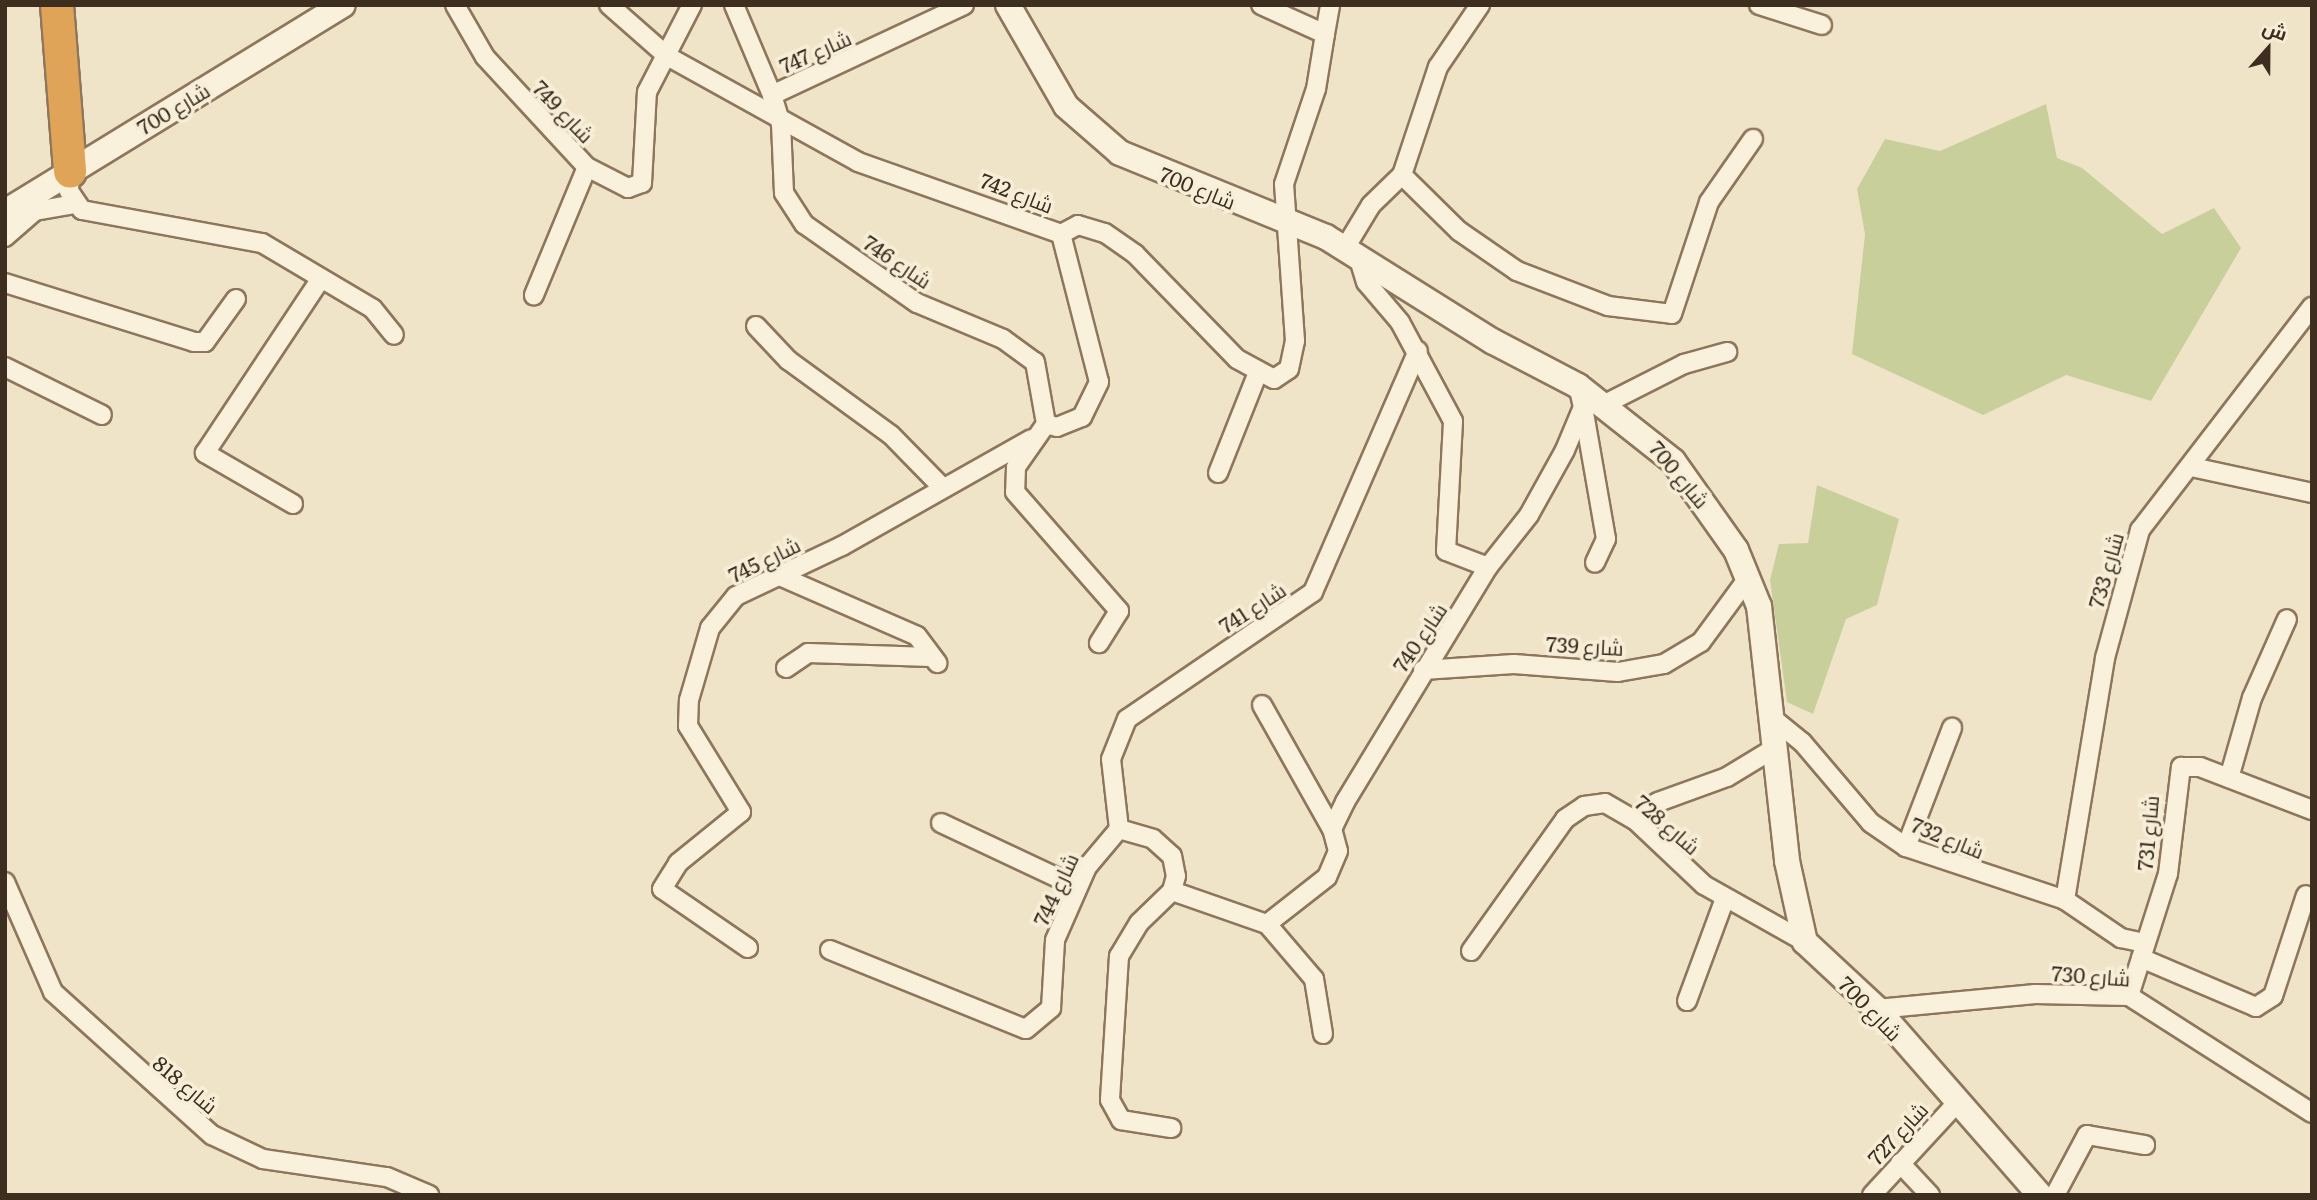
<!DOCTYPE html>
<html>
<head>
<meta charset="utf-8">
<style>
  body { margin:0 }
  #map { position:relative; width:2317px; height:1200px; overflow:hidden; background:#f0e4c8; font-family:Literata,Cairo,serif }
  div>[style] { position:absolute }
  .green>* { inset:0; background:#c9cf9b }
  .roads { filter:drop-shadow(2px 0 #8d765c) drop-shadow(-2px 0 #8d765c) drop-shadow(0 2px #8d765c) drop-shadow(0 -2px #8d765c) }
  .minor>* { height:18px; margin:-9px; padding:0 9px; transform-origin:9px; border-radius:9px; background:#faf1dc }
  .secondary>* { height:24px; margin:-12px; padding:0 12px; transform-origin:12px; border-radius:12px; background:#faf1dc }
  .motorway>* { height:32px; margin:-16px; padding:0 16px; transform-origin:16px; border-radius:16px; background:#e0a458 }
  span { translate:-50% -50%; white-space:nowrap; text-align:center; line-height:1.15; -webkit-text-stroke:7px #f7eed8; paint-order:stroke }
  .street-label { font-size:21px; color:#3d2e20 }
  .frame { position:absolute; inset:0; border:7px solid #3d2e20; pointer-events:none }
  .north { position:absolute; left:2233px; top:14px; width:70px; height:70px; -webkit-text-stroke:5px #f7eed8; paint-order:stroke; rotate:21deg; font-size:19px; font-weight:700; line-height:28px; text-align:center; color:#3d2e20 }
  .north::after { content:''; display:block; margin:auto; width:24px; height:32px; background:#3d2e20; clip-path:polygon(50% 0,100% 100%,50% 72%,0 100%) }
</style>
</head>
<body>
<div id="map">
  <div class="green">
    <div style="clip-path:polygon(2046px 104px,2057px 158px,2082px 168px,2162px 234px,2214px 208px,2241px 248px,2151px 401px,2066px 375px,1983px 415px,1852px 354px,1865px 234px,1857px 189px,1885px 139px,1940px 151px)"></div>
    <div style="clip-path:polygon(1817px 485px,1899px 519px,1877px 605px,1846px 619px,1813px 714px,1787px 702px,1770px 580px,1779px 544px,1808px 543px)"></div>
  </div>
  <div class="roads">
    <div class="minor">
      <div style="left:455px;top:5px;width:60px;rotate:60deg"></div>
      <div style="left:485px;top:57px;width:150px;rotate:47.2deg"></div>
      <div style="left:587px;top:167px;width:139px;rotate:112.5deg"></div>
      <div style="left:609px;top:5px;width:77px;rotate:41.3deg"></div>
      <div style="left:667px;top:56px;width:218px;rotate:29deg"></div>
      <div style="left:858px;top:162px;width:215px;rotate:19.5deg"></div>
      <div style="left:1061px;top:234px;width:19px;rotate:-28deg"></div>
      <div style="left:1078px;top:225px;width:28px;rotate:17deg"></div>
      <div style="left:1105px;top:233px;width:37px;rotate:35deg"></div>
      <div style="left:1135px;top:254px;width:146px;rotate:45.8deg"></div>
      <div style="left:1237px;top:359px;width:42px;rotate:28.4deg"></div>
      <div style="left:1274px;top:379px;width:18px;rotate:-34deg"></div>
      <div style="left:1289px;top:369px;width:29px;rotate:-78deg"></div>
      <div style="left:1295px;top:341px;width:157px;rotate:-94deg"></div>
      <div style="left:1284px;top:184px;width:100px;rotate:-71.4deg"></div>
      <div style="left:1316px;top:89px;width:56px;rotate:-80.7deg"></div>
      <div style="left:1325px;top:34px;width:70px;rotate:-155.6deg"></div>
      <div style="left:734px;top:5px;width:98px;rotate:67.1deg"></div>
      <div style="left:772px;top:95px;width:212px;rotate:-25.1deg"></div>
      <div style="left:1759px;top:5px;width:66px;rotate:17.6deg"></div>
      <div style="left:1325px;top:34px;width:29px;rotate:-80deg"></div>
      <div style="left:772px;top:95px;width:30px;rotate:73deg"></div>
      <div style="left:781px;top:124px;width:69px;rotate:87.5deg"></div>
      <div style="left:784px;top:193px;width:37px;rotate:57deg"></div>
      <div style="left:804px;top:224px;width:138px;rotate:35deg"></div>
      <div style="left:917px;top:303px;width:93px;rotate:22.7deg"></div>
      <div style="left:1003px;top:339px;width:39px;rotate:36deg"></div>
      <div style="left:1035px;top:362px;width:63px;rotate:79.9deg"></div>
      <div style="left:1046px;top:424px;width:52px;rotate:124.9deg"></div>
      <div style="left:1016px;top:467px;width:25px;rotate:92deg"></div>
      <div style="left:1015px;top:492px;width:158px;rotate:48.8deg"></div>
      <div style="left:1119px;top:611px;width:38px;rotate:122deg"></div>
      <div style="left:587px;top:167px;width:46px;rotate:27.1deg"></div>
      <div style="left:628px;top:188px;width:15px;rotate:-20deg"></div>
      <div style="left:642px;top:183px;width:91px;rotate:-86.9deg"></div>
      <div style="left:647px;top:92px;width:98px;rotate:-62.7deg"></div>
      <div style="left:70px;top:171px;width:20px;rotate:93deg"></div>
      <div style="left:69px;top:191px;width:23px;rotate:56deg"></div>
      <div style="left:82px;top:210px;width:183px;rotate:10.4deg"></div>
      <div style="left:262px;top:243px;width:129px;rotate:30.7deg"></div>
      <div style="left:373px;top:309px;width:33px;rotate:51deg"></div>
      <div style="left:1402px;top:175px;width:80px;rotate:44.5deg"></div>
      <div style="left:1459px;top:231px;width:70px;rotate:34.6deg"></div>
      <div style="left:1517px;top:271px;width:97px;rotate:21deg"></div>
      <div style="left:1608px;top:306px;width:64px;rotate:7.1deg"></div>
      <div style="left:1672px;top:314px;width:118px;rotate:-71.7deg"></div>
      <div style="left:1709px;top:202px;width:77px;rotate:-55.1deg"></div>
      <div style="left:5px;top:237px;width:40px;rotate:-41deg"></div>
      <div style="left:35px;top:211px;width:41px;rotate:-9.9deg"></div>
      <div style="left:1345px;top:248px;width:50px;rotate:-58.8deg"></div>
      <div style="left:1371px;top:205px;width:43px;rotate:-44.1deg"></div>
      <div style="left:1402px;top:175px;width:114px;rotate:-71.6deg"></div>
      <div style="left:1438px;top:67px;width:75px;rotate:-55.9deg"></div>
      <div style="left:5px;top:283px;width:198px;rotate:17.3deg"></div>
      <div style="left:194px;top:342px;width:11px"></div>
      <div style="left:205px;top:342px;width:53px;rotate:-54.2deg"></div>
      <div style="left:756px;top:326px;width:47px;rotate:46.7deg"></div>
      <div style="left:788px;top:360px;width:127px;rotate:36.1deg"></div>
      <div style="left:891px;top:435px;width:73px;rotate:45.6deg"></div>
      <div style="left:5px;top:367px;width:108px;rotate:26.3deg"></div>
      <div style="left:1605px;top:404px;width:89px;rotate:-26.9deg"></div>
      <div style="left:1684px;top:364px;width:45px;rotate:-15.6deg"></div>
      <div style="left:1583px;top:407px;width:134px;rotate:80.1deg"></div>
      <div style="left:1606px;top:539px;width:26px;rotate:115deg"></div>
      <div style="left:1046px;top:424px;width:11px;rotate:15deg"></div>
      <div style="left:1057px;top:427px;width:27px;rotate:-22deg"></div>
      <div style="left:1082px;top:417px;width:39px;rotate:-64deg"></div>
      <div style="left:1099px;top:382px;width:153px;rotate:-104.4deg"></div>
      <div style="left:2192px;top:467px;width:123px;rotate:12.2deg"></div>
      <div style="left:1218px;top:473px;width:105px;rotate:-68.3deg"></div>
      <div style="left:293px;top:504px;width:102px;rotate:-149.9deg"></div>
      <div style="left:205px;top:453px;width:208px;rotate:-56.4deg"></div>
      <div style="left:1488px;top:567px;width:66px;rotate:-51.7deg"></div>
      <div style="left:1529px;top:515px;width:74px;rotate:-61deg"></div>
      <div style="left:1565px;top:450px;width:47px;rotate:-67.3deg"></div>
      <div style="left:1583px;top:407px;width:22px;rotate:-103deg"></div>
      <div style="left:782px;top:577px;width:147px;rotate:23.6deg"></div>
      <div style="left:917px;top:636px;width:34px;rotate:53deg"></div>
      <div style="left:786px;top:668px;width:27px;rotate:-34deg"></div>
      <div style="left:808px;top:653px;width:123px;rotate:1.9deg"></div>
      <div style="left:1423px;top:670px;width:91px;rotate:-3.8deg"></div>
      <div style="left:1514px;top:664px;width:104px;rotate:4.4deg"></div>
      <div style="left:1618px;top:672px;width:47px;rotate:-9.9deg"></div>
      <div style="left:1664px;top:664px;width:43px;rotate:-30.7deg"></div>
      <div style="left:1701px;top:642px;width:79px;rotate:-53.7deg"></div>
      <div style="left:1262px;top:705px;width:142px;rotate:60.6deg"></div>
      <div style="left:1771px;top:717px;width:40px;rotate:39deg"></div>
      <div style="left:1802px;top:742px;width:106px;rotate:49.6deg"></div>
      <div style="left:1871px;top:823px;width:42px;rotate:34.4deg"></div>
      <div style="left:1906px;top:847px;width:168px;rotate:18.4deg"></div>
      <div style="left:2065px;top:900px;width:68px;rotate:34.2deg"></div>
      <div style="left:2121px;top:938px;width:24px;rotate:12deg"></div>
      <div style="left:2229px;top:778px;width:83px;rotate:-74deg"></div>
      <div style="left:2252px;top:698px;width:86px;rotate:-66.1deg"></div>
      <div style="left:1635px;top:820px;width:29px;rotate:-38deg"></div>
      <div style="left:1658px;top:802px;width:73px;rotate:-19.9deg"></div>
      <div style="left:1727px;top:777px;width:54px;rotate:-31.3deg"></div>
      <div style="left:941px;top:823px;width:150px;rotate:25.2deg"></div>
      <div style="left:1119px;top:829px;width:70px;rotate:-96.5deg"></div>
      <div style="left:1111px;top:759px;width:43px;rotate:-68.2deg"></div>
      <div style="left:1127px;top:719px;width:225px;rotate:-34.3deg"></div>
      <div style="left:1313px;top:592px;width:263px;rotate:-66.5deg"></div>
      <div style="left:1906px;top:847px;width:128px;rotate:-68.9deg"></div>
      <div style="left:5px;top:882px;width:120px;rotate:66.4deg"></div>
      <div style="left:53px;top:992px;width:214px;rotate:42deg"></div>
      <div style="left:212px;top:1135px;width:56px;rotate:25.2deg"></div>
      <div style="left:263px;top:1159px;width:125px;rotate:8.3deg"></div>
      <div style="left:387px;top:1177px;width:46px;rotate:23.2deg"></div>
      <div style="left:1172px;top:891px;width:101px;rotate:19.2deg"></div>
      <div style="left:2065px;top:900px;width:245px;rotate:-80.6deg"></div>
      <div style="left:2105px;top:658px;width:133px;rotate:-74.7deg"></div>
      <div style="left:2140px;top:530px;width:282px;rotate:-52.4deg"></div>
      <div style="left:748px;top:948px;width:104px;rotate:-145.5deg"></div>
      <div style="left:662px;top:889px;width:31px;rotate:-58deg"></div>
      <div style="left:678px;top:863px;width:81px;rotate:-39deg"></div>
      <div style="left:741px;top:812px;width:101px;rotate:-121.6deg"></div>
      <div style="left:688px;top:726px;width:26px;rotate:-88deg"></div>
      <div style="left:689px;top:700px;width:75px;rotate:-73.7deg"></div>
      <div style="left:710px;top:628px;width:41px;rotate:-50.9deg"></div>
      <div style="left:736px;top:596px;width:117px;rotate:-25.3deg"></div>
      <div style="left:842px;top:546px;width:217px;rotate:-29.5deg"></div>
      <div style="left:830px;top:950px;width:211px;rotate:22deg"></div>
      <div style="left:1026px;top:1029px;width:33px;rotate:-40deg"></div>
      <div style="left:1051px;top:1008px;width:68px;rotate:-86.6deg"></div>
      <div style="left:1055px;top:940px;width:80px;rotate:-66.3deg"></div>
      <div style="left:1087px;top:867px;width:50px;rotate:-49.9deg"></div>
      <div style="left:1119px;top:829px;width:35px;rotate:16deg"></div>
      <div style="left:1153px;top:839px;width:25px;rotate:42deg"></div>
      <div style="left:1172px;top:856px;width:20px;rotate:79deg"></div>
      <div style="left:1176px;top:876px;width:16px;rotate:105deg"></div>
      <div style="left:1172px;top:891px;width:46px;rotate:135.9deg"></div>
      <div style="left:1139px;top:923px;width:39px;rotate:121deg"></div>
      <div style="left:1119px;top:956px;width:144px;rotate:93.6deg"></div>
      <div style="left:1110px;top:1100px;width:23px;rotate:61deg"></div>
      <div style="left:1121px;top:1120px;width:51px;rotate:9.1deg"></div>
      <div style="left:1471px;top:951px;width:162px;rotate:-54.5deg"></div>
      <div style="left:1565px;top:819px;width:23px;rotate:-34deg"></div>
      <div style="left:1584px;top:806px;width:21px;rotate:-8deg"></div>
      <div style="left:1605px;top:803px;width:34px;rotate:30deg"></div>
      <div style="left:1635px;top:820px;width:95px;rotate:43.3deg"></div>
      <div style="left:1704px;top:885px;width:116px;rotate:29.4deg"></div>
      <div style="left:2141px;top:958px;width:125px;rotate:23.1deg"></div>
      <div style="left:2256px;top:1007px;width:20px;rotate:-33deg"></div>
      <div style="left:2273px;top:996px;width:106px;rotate:-71.9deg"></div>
      <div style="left:2129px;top:996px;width:128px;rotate:-72.3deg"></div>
      <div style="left:2168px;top:874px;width:108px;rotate:-83.1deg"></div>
      <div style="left:2181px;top:767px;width:19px"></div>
      <div style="left:2200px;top:767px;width:120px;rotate:21deg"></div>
      <div style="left:1687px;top:1001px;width:110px;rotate:-69.7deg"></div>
      <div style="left:1877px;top:1009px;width:159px;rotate:-5.4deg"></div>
      <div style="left:2035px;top:994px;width:94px;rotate:1.2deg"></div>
      <div style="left:2129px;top:996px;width:217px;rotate:32.6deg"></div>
      <div style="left:1323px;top:1034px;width:56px;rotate:-99.3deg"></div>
      <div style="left:1314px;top:979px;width:72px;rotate:-130.5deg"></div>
      <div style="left:1267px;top:924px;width:76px;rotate:-38.1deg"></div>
      <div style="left:1327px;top:877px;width:28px;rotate:-67deg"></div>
      <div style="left:1338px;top:851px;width:23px;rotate:-105deg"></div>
      <div style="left:1332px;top:829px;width:30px;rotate:-64deg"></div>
      <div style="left:1345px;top:802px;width:275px;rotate:-58.7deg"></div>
      <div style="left:1488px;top:567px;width:45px;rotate:-159.1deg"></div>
      <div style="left:1446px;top:551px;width:130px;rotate:-86.9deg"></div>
      <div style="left:1453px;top:421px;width:112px;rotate:-118.2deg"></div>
      <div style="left:1400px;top:322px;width:52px;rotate:-130.4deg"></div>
      <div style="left:1366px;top:282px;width:24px;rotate:-107deg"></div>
      <div style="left:1900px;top:1163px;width:44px;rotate:46.8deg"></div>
      <div style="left:1872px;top:1195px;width:125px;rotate:-47.3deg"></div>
      <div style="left:2055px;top:1195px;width:68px;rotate:-61.9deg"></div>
      <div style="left:2087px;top:1135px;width:59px;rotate:9.8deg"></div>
    </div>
    <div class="secondary">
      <div style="left:1008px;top:5px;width:116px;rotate:60.1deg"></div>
      <div style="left:1066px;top:106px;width:72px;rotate:41deg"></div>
      <div style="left:1120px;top:153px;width:222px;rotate:22.2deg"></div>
      <div style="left:1326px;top:237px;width:196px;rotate:32.1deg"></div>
      <div style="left:1492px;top:341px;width:97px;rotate:27.6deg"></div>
      <div style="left:1578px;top:386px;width:121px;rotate:38.3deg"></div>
      <div style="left:1673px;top:461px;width:109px;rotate:54.7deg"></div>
      <div style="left:1736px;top:550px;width:61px;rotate:67.7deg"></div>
      <div style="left:1759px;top:606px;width:257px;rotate:83.7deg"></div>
      <div style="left:1787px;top:861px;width:83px;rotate:77.5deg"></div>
      <div style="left:1805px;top:942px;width:98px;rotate:42.9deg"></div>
      <div style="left:1877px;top:1009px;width:247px;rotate:48.8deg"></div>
      <div style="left:5px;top:212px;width:396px;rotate:-31.5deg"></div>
    </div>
    <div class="motorway">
      <div style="left:57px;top:5px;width:167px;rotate:85.5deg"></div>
    </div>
  </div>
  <div class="street-label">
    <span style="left:815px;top:51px;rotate:-24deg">شارع 747</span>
    <span style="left:173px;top:108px;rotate:-31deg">شارع 700</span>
    <span style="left:564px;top:111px;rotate:46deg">شارع 749</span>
    <span style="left:1198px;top:187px;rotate:22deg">شارع 700</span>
    <span style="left:1017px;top:192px;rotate:21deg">شارع 742</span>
    <span style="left:898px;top:261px;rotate:34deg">شارع 746</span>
    <span style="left:1680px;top:474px;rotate:50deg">شارع 700</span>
    <span style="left:764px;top:559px;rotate:-26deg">شارع 745</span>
    <span style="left:2105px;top:570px;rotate:-74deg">شارع 733</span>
    <span style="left:1252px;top:607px;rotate:-33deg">شارع 741</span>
    <span style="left:1419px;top:637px;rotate:-56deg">شارع 740</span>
    <span style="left:1585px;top:645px;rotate:3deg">شارع 739</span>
    <span style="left:1668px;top:824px;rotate:41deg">شارع 728</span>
    <span style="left:2147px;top:833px;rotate:-85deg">شارع 731</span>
    <span style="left:1948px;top:837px;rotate:22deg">شارع 732</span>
    <span style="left:1055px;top:889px;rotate:-65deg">شارع 744</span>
    <span style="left:2091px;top:975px;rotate:4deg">شارع 730</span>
    <span style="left:1871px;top:1008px;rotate:46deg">شارع 700</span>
    <span style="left:186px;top:1084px;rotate:40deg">شارع 818</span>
    <span style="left:1897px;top:1133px;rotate:-47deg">شارع 727</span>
  </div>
  <div class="frame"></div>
  <div class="north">ش</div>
</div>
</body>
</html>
